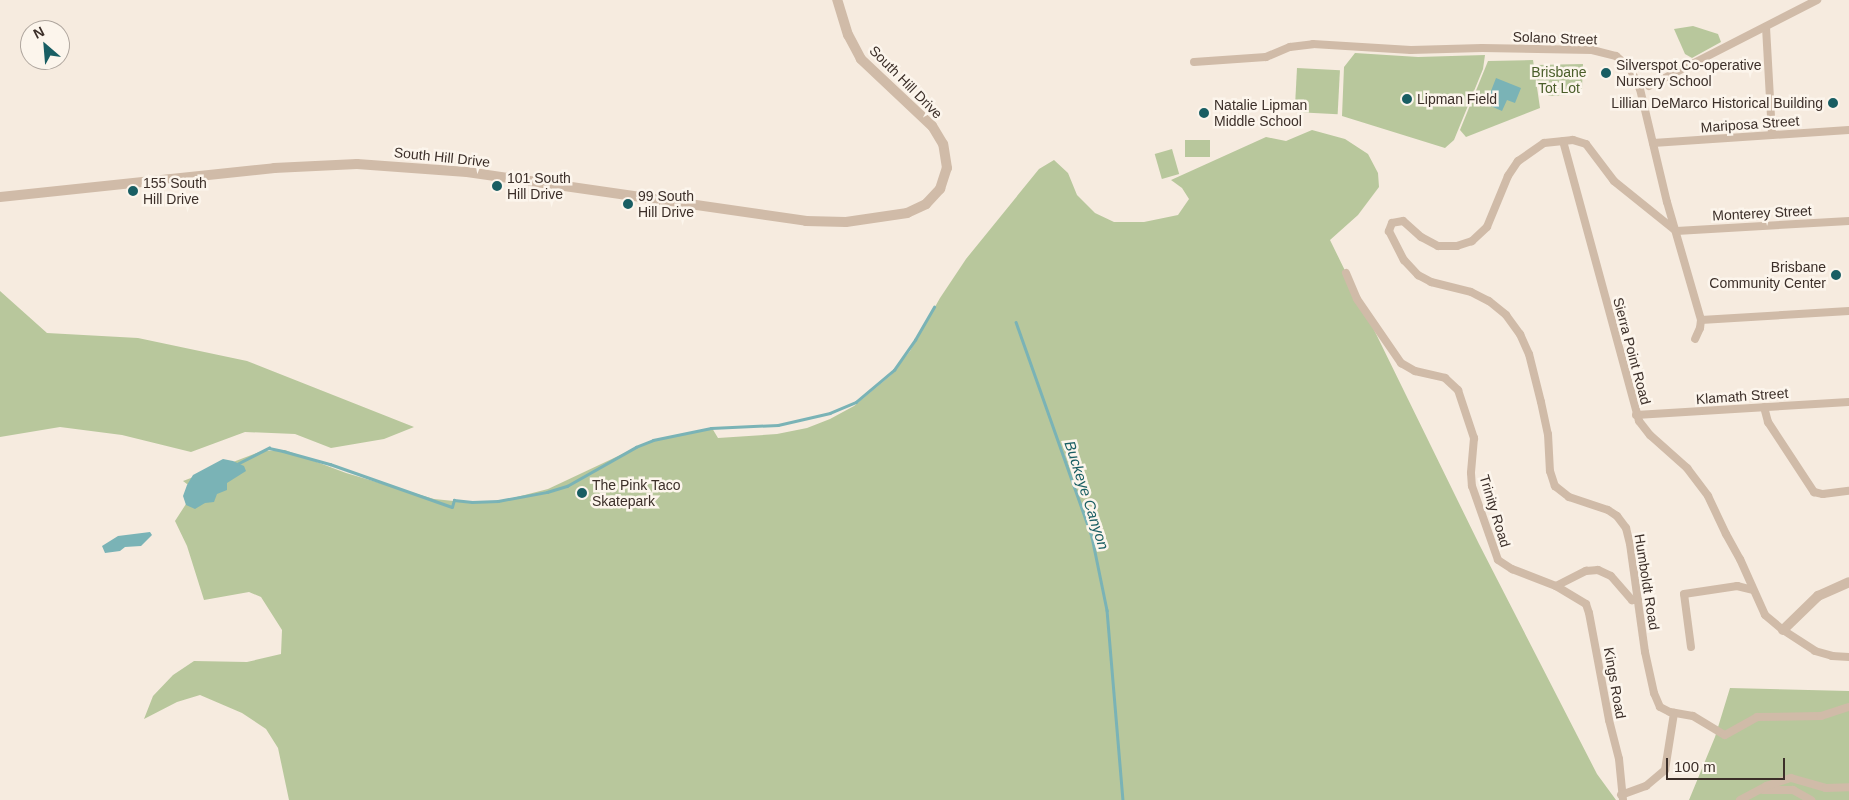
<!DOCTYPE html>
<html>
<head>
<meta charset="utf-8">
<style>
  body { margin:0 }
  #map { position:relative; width:1849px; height:800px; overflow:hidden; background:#f6ebdf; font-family:Helvetica,sans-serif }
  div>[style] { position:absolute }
  .green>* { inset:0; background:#b8c79c; transform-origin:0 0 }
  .water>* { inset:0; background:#7ab3b6 }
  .stream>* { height:2.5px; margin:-1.25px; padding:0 1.25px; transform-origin:1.25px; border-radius:1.25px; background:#7ab3b6 }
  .minor>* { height:8px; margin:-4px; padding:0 4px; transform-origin:4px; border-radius:4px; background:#d0bba8 }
  .tertiary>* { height:10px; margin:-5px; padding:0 5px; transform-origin:5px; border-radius:5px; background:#d0bba8 }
  .dots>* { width:14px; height:14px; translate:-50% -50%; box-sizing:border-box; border:2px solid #fcf5ec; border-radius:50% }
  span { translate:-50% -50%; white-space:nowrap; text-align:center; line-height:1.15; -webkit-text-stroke:5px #fcf5ec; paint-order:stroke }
  .street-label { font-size:14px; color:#3c2f29 }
  .poi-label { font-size:14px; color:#3c2f29 }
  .left { translate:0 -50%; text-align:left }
  .right { translate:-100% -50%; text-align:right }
  .park-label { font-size:14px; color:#4a5e2a }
  .water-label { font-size:15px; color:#195e63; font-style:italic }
  .north { position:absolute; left:20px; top:20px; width:50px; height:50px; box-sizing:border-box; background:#fcf5ec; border:1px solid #afa69e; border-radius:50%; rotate:333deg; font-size:14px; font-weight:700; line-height:20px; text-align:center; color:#3c2f29 }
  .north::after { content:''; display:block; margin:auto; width:18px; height:22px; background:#195e63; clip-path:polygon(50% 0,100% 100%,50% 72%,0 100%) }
  .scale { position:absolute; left:1666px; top:758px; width:119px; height:22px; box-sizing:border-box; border:2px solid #3c2f29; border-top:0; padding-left:6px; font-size:15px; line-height:18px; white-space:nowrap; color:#3c2f29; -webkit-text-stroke:4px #fcf5ec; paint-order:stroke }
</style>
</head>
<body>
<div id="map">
  <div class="green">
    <div style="clip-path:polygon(1693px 26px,1718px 34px,1721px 42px,1692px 58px,1685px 54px,1674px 29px)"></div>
    <div style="clip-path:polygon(1355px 53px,1418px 57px,1485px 55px,1483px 69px,1454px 140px,1445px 148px,1342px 116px,1344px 67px)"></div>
    <div style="clip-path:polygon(1533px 60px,1540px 108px,1466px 137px,1460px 130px,1488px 61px)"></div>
    <div style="clip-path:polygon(1583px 64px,1582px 89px,1570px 95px,1549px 96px,1537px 85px,1535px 65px)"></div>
    <div style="left:1297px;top:68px;width:43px;height:44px;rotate:3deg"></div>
    <div style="clip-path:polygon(1312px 130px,1345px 139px,1368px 154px,1378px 173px,1379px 187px,1358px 215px,1330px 240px,1479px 544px,1597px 774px,1616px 800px,289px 800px,278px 748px,266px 729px,242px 713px,200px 695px,177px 702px,144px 719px,153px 696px,173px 675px,194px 661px,247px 662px,281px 654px,282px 630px,261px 597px,249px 592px,204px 600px,187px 546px,175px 521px,195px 490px,183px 481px,262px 451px,285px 450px,346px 473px,434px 499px,474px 503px,505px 500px,548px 489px,650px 441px,712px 428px,718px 438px,777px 434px,807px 428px,830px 419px,854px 406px,891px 375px,910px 351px,940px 298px,966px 259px,1039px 169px,1054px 160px,1068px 173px,1077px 195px,1095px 213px,1114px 222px,1144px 222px,1178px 215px,1189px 199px,1182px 188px,1171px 180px,1266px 137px,1286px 141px)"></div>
    <div style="left:1185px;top:140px;width:25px;height:17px"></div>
    <div style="left:1172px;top:149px;width:26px;height:18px;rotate:74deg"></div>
    <div style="clip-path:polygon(0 291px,47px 333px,138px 338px,247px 361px,414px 427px,384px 439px,331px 448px,295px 434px,245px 432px,191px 452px,122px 435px,60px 427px,0 437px)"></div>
    <div style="clip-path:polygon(1730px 688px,1849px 691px,1849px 800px,1689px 800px,1715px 737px)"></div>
  </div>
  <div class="water">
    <div style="clip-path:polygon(1496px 78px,1521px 88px,1515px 103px,1507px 100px,1502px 111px,1486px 104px)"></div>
    <div style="clip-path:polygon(223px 459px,233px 461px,244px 466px,246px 471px,227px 483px,227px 490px,217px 494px,214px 502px,205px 503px,195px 509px,186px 505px,183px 496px,187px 485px,193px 475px)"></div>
    <div style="clip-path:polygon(150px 532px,152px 535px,141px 546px,125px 547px,120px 551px,105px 553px,102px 546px,118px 536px)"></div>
  </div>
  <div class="stream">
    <div style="left:1016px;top:322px;width:228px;rotate:70.5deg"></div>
    <div style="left:1092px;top:537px;width:75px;rotate:78.4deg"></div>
    <div style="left:1107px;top:610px;width:191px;rotate:85.2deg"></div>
    <div style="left:237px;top:464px;width:36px;rotate:-27deg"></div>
    <div style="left:269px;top:448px;width:14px;rotate:12deg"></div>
    <div style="left:283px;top:451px;width:49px;rotate:15.5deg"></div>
    <div style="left:330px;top:464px;width:129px;rotate:19.4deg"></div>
    <div style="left:452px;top:507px;width:7px;rotate:-74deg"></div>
    <div style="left:454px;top:500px;width:18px;rotate:6deg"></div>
    <div style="left:472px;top:502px;width:26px;rotate:-2deg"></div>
    <div style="left:498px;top:501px;width:50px;rotate:-10.4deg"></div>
    <div style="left:547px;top:492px;width:21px;rotate:-17deg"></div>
    <div style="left:567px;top:486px;width:79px;rotate:-29.5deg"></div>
    <div style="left:636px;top:447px;width:18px;rotate:-22deg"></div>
    <div style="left:653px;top:440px;width:59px;rotate:-11.7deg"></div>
    <div style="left:711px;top:428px;width:67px;rotate:-2.6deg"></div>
    <div style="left:778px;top:425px;width:53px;rotate:-13deg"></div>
    <div style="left:830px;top:413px;width:28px;rotate:-23deg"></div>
    <div style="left:856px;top:402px;width:50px;rotate:-40.1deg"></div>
    <div style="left:894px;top:370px;width:37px;rotate:-55deg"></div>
    <div style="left:915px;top:340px;width:38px;rotate:-60deg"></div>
  </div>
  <div class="minor">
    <div style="left:1766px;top:27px;width:108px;rotate:86.8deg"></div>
    <div style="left:1194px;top:62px;width:72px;rotate:-4deg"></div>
    <div style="left:1266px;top:57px;width:26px;rotate:-23deg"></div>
    <div style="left:1290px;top:47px;width:23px;rotate:-7deg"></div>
    <div style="left:1313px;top:44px;width:98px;rotate:3.5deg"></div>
    <div style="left:1411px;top:50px;width:71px;rotate:-1.6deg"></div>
    <div style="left:1482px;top:48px;width:110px;rotate:1deg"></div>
    <div style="left:1592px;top:50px;width:25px;rotate:14deg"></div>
    <div style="left:1616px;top:56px;width:18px;rotate:41deg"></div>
    <div style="left:1630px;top:68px;width:23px;rotate:65deg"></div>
    <div style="left:1640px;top:89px;width:116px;rotate:76.6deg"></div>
    <div style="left:1667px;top:202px;width:123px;rotate:73.9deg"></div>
    <div style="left:1701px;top:320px;width:8px;rotate:97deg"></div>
    <div style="left:1700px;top:328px;width:12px;rotate:114deg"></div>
    <div style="left:1649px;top:86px;width:189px;rotate:-27.1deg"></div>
    <div style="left:1563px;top:141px;width:290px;rotate:74.8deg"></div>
    <div style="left:1639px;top:421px;width:18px;rotate:52deg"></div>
    <div style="left:1650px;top:435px;width:50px;rotate:41.7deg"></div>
    <div style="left:1687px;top:468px;width:35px;rotate:53deg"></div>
    <div style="left:1708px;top:496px;width:42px;rotate:64.7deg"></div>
    <div style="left:1726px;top:534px;width:29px;rotate:61deg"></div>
    <div style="left:1740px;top:559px;width:61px;rotate:65.9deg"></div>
    <div style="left:1765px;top:615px;width:23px;rotate:40deg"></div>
    <div style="left:1783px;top:630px;width:38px;rotate:33deg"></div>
    <div style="left:1815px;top:651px;width:18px;rotate:16deg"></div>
    <div style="left:1832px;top:656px;width:17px;rotate:3deg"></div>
    <div style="left:1653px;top:143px;width:196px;rotate:-3.8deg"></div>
    <div style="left:1849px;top:221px;width:173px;rotate:176.7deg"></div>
    <div style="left:1676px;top:231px;width:80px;rotate:-141.1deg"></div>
    <div style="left:1614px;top:181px;width:46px;rotate:-127.1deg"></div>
    <div style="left:1586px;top:144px;width:14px;rotate:-163deg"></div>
    <div style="left:1573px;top:140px;width:29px;rotate:174deg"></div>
    <div style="left:1544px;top:143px;width:32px;rotate:145deg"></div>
    <div style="left:1518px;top:161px;width:18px;rotate:124deg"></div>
    <div style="left:1508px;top:176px;width:55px;rotate:112.4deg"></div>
    <div style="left:1487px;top:227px;width:21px;rotate:137deg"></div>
    <div style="left:1472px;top:241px;width:16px;rotate:162deg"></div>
    <div style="left:1457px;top:246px;width:19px;rotate:180deg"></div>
    <div style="left:1438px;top:246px;width:19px;rotate:-152deg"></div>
    <div style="left:1421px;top:237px;width:24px;rotate:-138deg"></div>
    <div style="left:1403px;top:221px;width:11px;rotate:170deg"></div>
    <div style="left:1392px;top:223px;width:9px;rotate:111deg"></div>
    <div style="left:1389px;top:231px;width:33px;rotate:63deg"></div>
    <div style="left:1404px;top:260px;width:21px;rotate:47deg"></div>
    <div style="left:1418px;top:275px;width:15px;rotate:28deg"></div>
    <div style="left:1431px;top:282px;width:41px;rotate:14deg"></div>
    <div style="left:1471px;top:292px;width:20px;rotate:27deg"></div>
    <div style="left:1489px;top:301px;width:22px;rotate:39deg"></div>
    <div style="left:1506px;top:315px;width:24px;rotate:54deg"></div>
    <div style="left:1520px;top:334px;width:22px;rotate:66deg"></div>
    <div style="left:1529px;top:354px;width:49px;rotate:76deg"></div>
    <div style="left:1541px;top:402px;width:33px;rotate:78deg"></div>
    <div style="left:1548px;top:434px;width:37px;rotate:87deg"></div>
    <div style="left:1550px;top:471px;width:16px;rotate:72deg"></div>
    <div style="left:1555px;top:486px;width:18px;rotate:38deg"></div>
    <div style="left:1569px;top:497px;width:41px;rotate:18.4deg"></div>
    <div style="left:1608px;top:510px;width:11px;rotate:34deg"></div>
    <div style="left:1617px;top:516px;width:15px;rotate:53deg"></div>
    <div style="left:1626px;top:528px;width:16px;rotate:76deg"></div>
    <div style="left:1630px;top:544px;width:109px;rotate:82.1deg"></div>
    <div style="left:1645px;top:652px;width:42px;rotate:77.6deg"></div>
    <div style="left:1654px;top:693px;width:15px;rotate:67deg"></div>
    <div style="left:1660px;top:707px;width:11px;rotate:27deg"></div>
    <div style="left:1670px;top:712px;width:23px;rotate:10deg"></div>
    <div style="left:1693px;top:716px;width:37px;rotate:31deg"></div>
    <div style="left:1725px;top:735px;width:37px;rotate:-29deg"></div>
    <div style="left:1757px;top:717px;width:64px;rotate:-0.9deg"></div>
    <div style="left:1821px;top:716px;width:29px;rotate:-18deg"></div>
    <div style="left:1346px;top:273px;width:28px;rotate:67deg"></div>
    <div style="left:1357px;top:299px;width:78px;rotate:55.5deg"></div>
    <div style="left:1401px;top:363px;width:16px;rotate:30deg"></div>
    <div style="left:1415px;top:371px;width:31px;rotate:13deg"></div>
    <div style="left:1445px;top:378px;width:18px;rotate:43deg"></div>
    <div style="left:1458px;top:390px;width:51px;rotate:71.6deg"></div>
    <div style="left:1474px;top:438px;width:35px;rotate:95deg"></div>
    <div style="left:1471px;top:473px;width:13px;rotate:86deg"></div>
    <div style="left:1472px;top:486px;width:78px;rotate:70.6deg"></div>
    <div style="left:1498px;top:560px;width:17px;rotate:33deg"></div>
    <div style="left:1512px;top:569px;width:47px;rotate:21.1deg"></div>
    <div style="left:1556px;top:586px;width:34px;rotate:-27deg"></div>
    <div style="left:1586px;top:571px;width:12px;rotate:-5deg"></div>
    <div style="left:1598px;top:570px;width:14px;rotate:25deg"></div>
    <div style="left:1611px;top:576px;width:32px;rotate:49deg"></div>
    <div style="left:1632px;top:600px;width:6px"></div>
    <div style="left:1701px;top:320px;width:148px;rotate:-3.5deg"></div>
    <div style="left:1764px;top:407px;width:16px;rotate:75deg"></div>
    <div style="left:1768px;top:422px;width:84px;rotate:56.7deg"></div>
    <div style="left:1814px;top:492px;width:9px;rotate:13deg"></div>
    <div style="left:1823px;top:494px;width:26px;rotate:-7deg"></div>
    <div style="left:1636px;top:415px;width:213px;rotate:-3.5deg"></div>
    <div style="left:1556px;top:586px;width:35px;rotate:31deg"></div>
    <div style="left:1586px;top:604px;width:9px;rotate:72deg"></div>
    <div style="left:1589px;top:613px;width:109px;rotate:79.4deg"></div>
    <div style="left:1609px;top:720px;width:40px;rotate:75.6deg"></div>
    <div style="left:1619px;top:759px;width:41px;rotate:84.4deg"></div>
    <div style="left:1691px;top:647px;width:53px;rotate:-97.5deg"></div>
    <div style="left:1684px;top:594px;width:54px;rotate:-8.6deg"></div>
    <div style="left:1737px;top:586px;width:16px;rotate:14deg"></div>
    <div style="left:1763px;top:790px;width:30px"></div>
    <div style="left:1793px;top:790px;width:21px;rotate:29deg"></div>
    <div style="left:1621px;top:795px;width:27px;rotate:-20deg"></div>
    <div style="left:1646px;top:786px;width:25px;rotate:-40deg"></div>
    <div style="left:1665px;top:770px;width:58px;rotate:-81deg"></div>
    <div style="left:1740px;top:800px;width:30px;rotate:-28deg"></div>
    <div style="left:1766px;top:786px;width:26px;rotate:-18deg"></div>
    <div style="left:1791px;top:778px;width:36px;rotate:16deg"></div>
    <div style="left:1826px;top:788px;width:23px;rotate:-2deg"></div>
  </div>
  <div class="tertiary">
    <div style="left:0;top:197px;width:276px;rotate:-6deg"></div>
    <div style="left:274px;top:168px;width:83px;rotate:-2.8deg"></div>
    <div style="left:357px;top:164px;width:110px;rotate:4.2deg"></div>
    <div style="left:467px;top:172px;width:343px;rotate:8.2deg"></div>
    <div style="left:806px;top:221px;width:40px;rotate:1.4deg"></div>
    <div style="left:846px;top:222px;width:62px;rotate:-8.4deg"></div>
    <div style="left:907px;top:213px;width:21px;rotate:-25deg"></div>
    <div style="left:926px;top:204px;width:21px;rotate:-47deg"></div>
    <div style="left:940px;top:189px;width:22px;rotate:-72deg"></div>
    <div style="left:947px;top:168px;width:24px;rotate:-99deg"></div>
    <div style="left:943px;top:144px;width:21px;rotate:-121deg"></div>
    <div style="left:932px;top:126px;width:98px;rotate:-136.7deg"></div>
    <div style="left:861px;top:59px;width:27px;rotate:-118deg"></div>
    <div style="left:848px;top:35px;width:37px;rotate:-107deg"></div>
    <div style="left:1783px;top:630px;width:49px;rotate:-44.2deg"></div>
    <div style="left:1818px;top:596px;width:34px;rotate:-24deg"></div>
  </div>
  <div class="dots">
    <div style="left:1606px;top:73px;background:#195e63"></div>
    <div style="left:1407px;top:99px;background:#195e63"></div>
    <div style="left:1833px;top:103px;background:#195e63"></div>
    <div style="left:1204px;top:113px;background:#195e63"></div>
    <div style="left:497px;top:186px;background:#195e63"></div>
    <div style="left:133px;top:191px;background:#195e63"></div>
    <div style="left:628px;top:204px;background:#195e63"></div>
    <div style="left:1836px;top:275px;background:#195e63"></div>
    <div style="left:582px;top:493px;background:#195e63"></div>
  </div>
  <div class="street-label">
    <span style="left:1555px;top:38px;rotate:2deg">Solano Street</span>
    <span style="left:906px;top:82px;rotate:45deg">South Hill Drive</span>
    <span style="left:1750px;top:124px;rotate:-4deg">Mariposa Street</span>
    <span style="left:442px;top:157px;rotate:6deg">South Hill Drive</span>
    <span style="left:1762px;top:213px;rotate:-3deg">Monterey Street</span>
    <span style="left:1632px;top:351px;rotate:75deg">Sierra Point Road</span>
    <span style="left:1742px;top:396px;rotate:-4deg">Klamath Street</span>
    <span style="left:1495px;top:511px;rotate:73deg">Trinity Road</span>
    <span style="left:1647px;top:582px;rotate:81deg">Humboldt Road</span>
    <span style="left:1615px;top:683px;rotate:80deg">Kings Road</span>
  </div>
  <div class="poi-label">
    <span class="left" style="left:1616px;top:73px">Silverspot Co-operative<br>Nursery School</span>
    <span class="left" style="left:1417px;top:99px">Lipman Field</span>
    <span class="right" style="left:1823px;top:103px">Lillian DeMarco Historical Building</span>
    <span class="left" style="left:1214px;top:113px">Natalie Lipman<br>Middle School</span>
    <span class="left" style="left:507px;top:186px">101 South<br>Hill Drive</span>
    <span class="left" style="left:143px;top:191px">155 South<br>Hill Drive</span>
    <span class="left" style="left:638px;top:204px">99 South<br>Hill Drive</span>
    <span class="right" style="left:1826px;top:275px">Brisbane<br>Community Center</span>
    <span class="left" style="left:592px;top:493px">The Pink Taco<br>Skatepark</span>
  </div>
  <div class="park-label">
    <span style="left:1559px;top:80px">Brisbane<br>Tot Lot</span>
  </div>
  <div class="water-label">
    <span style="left:1087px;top:495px;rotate:72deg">Buckeye Canyon</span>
  </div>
  <div class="north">N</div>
  <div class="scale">100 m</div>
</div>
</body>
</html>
